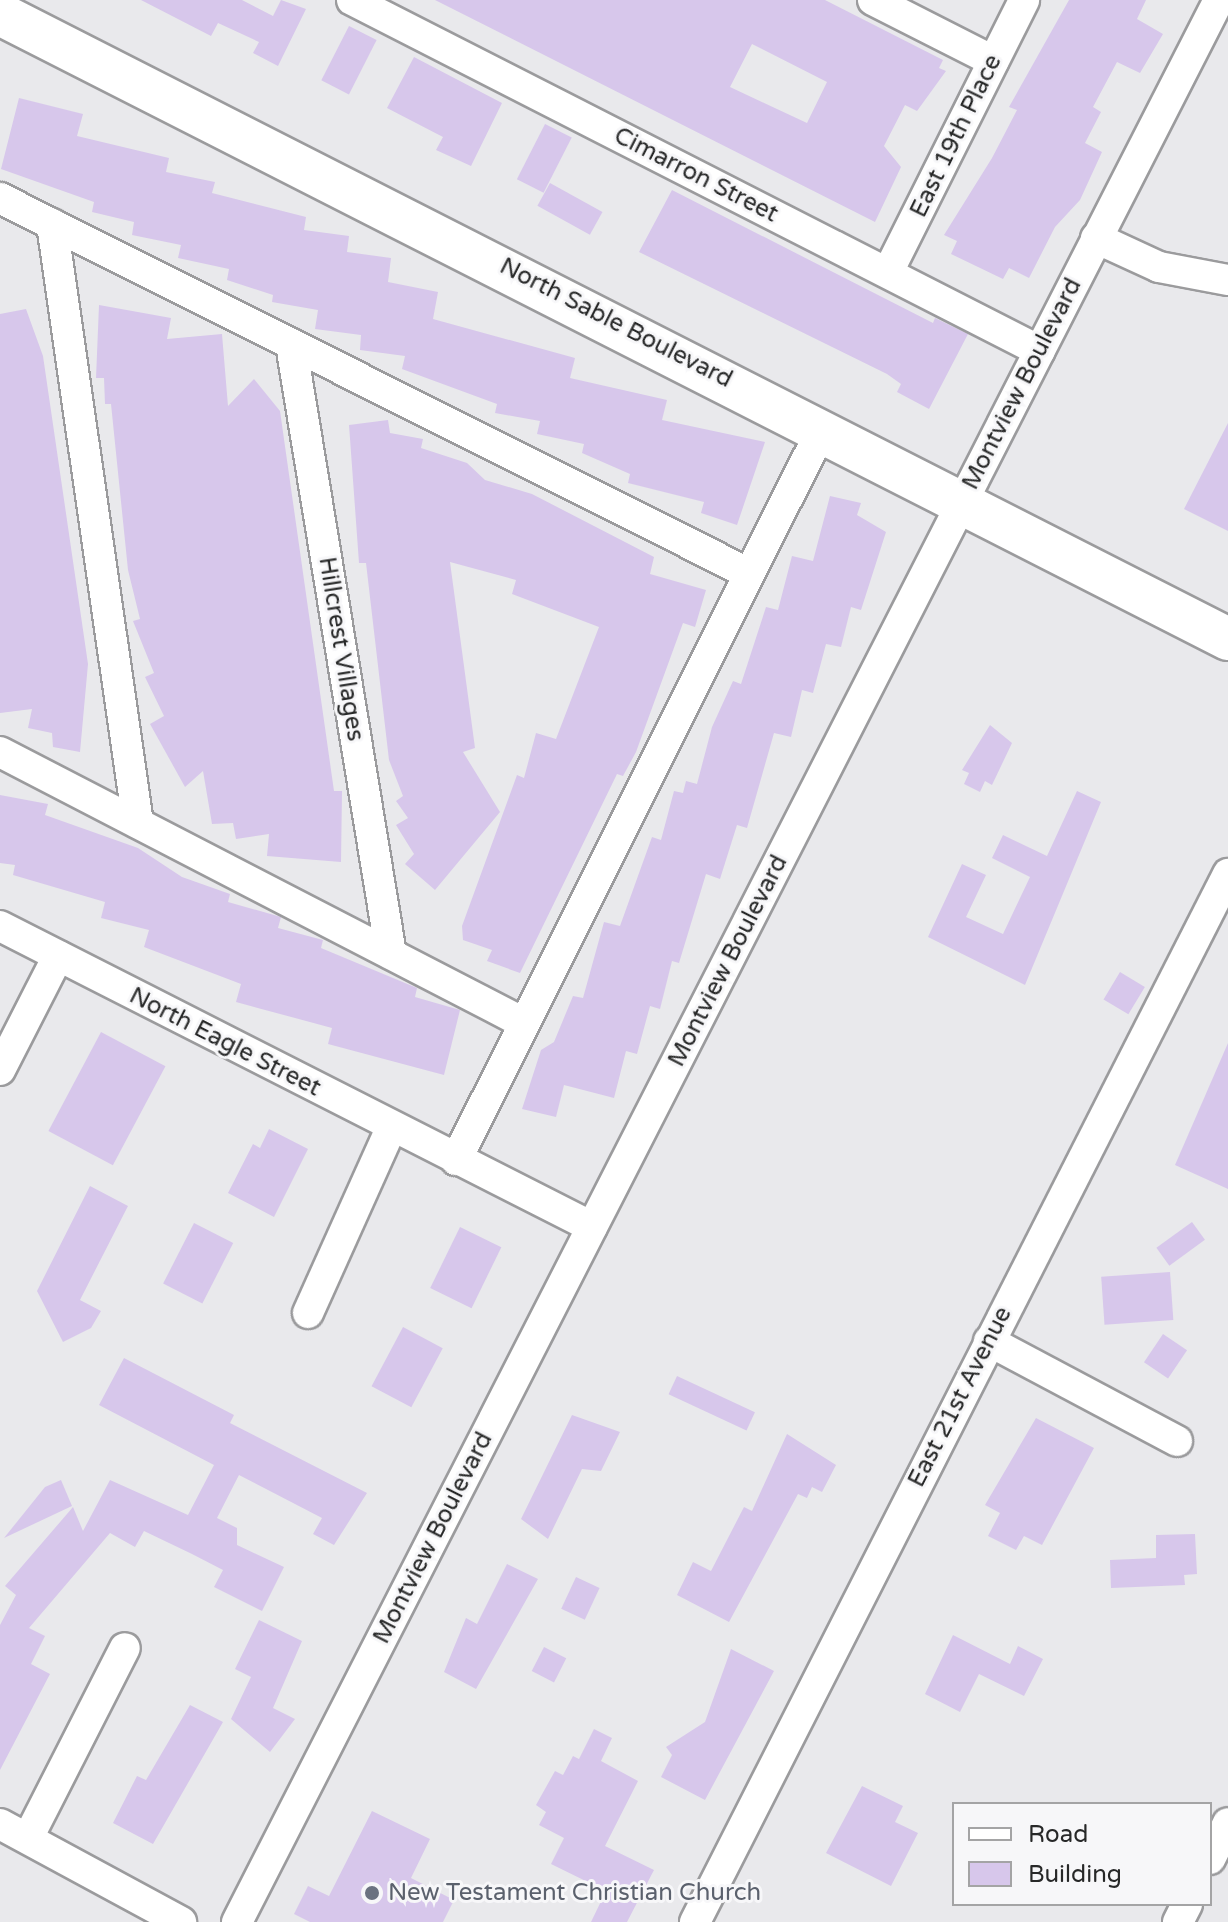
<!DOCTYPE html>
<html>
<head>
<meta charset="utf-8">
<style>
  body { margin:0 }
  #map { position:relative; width:1228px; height:1922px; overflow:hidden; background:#e9e9ec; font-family:"Varela Round",sans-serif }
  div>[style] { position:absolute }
  .building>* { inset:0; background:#d7c7eb; transform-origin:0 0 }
  .roads { filter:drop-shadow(2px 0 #9b9b9d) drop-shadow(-2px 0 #9b9b9d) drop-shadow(0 2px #9b9b9d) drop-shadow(0 -2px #9b9b9d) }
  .street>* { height:30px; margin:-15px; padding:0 15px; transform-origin:15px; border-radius:15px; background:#fff }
  .secondary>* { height:42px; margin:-21px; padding:0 21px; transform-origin:21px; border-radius:21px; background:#fff }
  .dots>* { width:22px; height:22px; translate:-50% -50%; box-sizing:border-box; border:4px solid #f7f7f9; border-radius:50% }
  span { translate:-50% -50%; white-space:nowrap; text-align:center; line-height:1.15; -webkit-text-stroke:6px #f7f7f9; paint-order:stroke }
  .street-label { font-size:24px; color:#272828 }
  .worship-label { font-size:24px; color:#5b616d }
  .left { translate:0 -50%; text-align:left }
  .legend { position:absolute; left:952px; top:1802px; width:260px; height:104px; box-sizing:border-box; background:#f7f7f9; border:2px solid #a4a4a5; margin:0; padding:10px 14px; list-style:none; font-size:24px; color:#272828 }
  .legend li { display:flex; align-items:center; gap:16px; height:40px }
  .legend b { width:40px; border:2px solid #a4a4a5 }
</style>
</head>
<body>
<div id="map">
  <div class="building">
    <div style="clip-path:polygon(141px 0,242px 0,273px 16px,281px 0,306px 9px,278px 66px,253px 53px,259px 42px,218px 23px,211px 36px)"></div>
    <div style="clip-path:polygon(evenodd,435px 0,825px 0,943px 60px,939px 68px,946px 71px,917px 111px,905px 105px,884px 146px,901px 167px,875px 222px,435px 0,752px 44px,827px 82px,807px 123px,730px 87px,752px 44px)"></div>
    <div style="clip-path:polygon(1069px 0,1146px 0,1137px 19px,1163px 34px,1140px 73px,1117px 62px,1093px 107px,1101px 112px,1085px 143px,1102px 152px,1080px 200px,1055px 227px,1029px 278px,1009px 268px,1003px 279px,951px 254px,957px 241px,944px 235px,992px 158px,1017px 110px,1009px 107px)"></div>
    <div style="left:349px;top:26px;width:31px;height:61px;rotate:27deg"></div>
    <div style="clip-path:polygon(414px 57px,502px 103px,471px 166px,436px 150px,443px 137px,387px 108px)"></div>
    <div style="clip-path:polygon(19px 98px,83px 114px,77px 136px,169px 158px,166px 172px,215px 182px,212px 193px,306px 217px,304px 230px,349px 236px,347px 252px,391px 258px,388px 282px,438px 292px,433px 319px,575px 358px,570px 378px,667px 400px,662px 420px,765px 442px,737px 525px,701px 513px,704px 502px,628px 483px,630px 474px,582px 453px,584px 444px,537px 434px,540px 421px,495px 413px,497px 404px,402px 369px,405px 356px,360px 350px,361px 335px,315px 329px,318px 310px,272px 302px,273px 295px,227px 280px,229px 269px,178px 258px,181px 245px,132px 235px,134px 222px,92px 212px,94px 202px,1px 169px)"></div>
    <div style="left:545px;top:124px;width:30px;height:62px;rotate:27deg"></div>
    <div style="left:550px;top:183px;width:60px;height:26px;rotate:29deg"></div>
    <div style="clip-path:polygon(672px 190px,933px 323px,935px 318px,968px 334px,929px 409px,897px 392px,901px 384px,887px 374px,639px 252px)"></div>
    <div style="clip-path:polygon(99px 305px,171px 318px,167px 339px,222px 334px,228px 406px,254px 379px,280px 411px,334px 791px,342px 791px,341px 862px,267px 856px,269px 834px,236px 839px,233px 823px,212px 824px,203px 771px,185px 787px,150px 724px,164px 716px,145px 677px,154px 673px,133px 621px,140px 619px,128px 570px,111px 404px,105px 404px,104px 378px,96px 378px)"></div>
    <div style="clip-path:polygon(26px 309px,43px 356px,88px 664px,80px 752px,53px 747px,52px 733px,28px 728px,32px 709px,0 713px,0 314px)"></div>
    <div style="clip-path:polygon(388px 420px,390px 433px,423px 439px,421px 448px,467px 463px,485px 480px,532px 494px,654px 557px,650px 574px,706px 590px,695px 627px,683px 623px,636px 752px,623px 776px,617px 774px,520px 973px,487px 961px,492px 950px,463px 940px,462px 926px,517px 775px,524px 778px,536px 733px,556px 739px,599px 627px,512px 594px,516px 580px,450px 562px,475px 748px,463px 752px,500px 812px,435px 890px,405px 864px,414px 854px,396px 825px,408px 818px,396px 801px,403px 796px,389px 760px,366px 563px,359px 563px,349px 425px)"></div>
    <div style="clip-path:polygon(1228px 423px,1228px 531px,1184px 509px)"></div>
    <div style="clip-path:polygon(830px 496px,861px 503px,857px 515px,886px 532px,861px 610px,851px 607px,841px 647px,826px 644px,813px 693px,802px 690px,791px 737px,774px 733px,747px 828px,737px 825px,720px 879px,706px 874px,679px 963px,672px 961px,660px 1009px,650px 1006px,637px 1054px,626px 1051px,614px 1098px,564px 1085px,556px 1117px,522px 1109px,541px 1050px,554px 1042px,573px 996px,583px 998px,604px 922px,620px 926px,652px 837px,661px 840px,674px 791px,683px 793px,686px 781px,697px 784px,712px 727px,733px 681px,741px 684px,766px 607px,778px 610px,792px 556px,813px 561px)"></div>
    <div style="clip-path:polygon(990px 725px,1012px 743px,992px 785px,985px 781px,980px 792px,964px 784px,969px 773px,962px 770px)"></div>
    <div style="clip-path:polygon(1077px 791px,1101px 802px,1025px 985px,928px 937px,962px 864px,986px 875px,966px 917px,1003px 934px,1030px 877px,992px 858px,1003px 835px,1047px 856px)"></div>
    <div style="clip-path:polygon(0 795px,48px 804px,45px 815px,138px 848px,182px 877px,230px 894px,228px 902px,281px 917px,278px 928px,323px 940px,321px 948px,417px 988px,415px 997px,460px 1010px,444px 1075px,328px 1044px,332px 1028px,236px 1002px,241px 984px,144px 947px,149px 930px,101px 918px,105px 902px,13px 875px,15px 865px,0 863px)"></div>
    <div style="left:1120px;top:972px;width:29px;height:32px;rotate:31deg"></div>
    <div style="left:101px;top:1032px;width:73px;height:112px;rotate:28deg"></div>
    <div style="clip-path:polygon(1228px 1043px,1228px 1189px,1175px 1165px)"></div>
    <div style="clip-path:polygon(269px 1129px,308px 1149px,274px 1217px,228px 1193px,253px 1144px,260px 1148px)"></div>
    <div style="clip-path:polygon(90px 1186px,128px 1206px,80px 1300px,101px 1311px,91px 1328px,63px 1342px,37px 1291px)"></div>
    <div style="left:1192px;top:1222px;width:22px;height:44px;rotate:54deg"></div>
    <div style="left:194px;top:1223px;width:44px;height:68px;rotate:27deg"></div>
    <div style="left:460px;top:1227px;width:46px;height:68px;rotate:26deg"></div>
    <div style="left:1170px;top:1272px;width:48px;height:69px;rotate:86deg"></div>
    <div style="left:403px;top:1327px;width:45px;height:67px;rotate:28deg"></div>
    <div style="left:1163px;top:1334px;width:29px;height:34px;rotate:34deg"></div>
    <div style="clip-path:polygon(124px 1358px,234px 1415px,230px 1423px,367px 1493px,334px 1545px,313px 1534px,322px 1518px,239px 1475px,217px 1518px,237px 1528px,237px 1545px,284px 1567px,262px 1611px,214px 1587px,223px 1570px,192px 1554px,144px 1531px,135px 1547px,110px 1533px,29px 1628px,45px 1636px,31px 1664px,50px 1674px,0 1770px,0 1625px,16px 1595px,5px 1586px,73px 1507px,83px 1531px,110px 1480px,188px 1515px,214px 1465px,99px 1405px)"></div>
    <div style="left:677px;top:1376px;width:86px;height:20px;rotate:25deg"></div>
    <div style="clip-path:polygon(572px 1415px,620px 1432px,601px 1471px,582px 1469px,548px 1539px,521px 1519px)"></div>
    <div style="clip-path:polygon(1036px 1418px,1094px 1448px,1042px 1545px,1024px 1536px,1016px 1550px,988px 1536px,1000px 1513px,985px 1505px)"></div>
    <div style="clip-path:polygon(787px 1434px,836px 1465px,822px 1492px,812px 1487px,807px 1498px,798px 1494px,729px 1622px,677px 1595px,693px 1562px,711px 1571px,744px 1507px,752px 1511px)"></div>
    <div style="clip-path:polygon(61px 1480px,72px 1506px,4px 1538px,45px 1487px)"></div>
    <div style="clip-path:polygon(1195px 1534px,1197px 1574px,1184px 1575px,1185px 1585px,1111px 1588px,1110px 1560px,1156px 1558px,1156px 1535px)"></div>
    <div style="clip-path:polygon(507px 1564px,538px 1579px,476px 1689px,444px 1672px,466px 1618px,477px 1624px)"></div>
    <div style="left:576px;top:1577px;width:26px;height:35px;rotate:25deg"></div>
    <div style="clip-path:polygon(259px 1620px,302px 1641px,273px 1708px,295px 1719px,270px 1752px,231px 1719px,251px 1677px,235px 1669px)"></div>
    <div style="clip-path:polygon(953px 1635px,1010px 1664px,1018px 1646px,1043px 1659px,1024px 1696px,979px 1674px,960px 1712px,925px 1694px)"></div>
    <div style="left:544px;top:1647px;width:25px;height:27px;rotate:27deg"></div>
    <div style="clip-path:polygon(731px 1649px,774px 1671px,705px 1800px,661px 1777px,672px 1755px,666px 1747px,705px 1722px)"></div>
    <div style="clip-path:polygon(190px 1705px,223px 1722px,153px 1844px,113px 1823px,137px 1776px,146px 1780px)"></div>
    <div style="clip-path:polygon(594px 1729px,612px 1738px,601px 1761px,638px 1781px,605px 1846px,654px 1870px,627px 1922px,591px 1922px,606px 1891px,551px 1864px,564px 1838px,539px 1825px,546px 1812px,536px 1805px,555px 1771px,563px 1775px,573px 1756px,579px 1759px)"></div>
    <div style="clip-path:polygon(862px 1786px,903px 1806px,895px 1822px,918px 1833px,891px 1886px,826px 1853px)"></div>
    <div style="clip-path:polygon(372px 1811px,430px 1839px,411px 1878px,454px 1900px,443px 1922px,310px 1922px,294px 1914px,308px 1886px,329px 1896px)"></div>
  </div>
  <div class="roads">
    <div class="street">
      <div style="left:352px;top:0;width:772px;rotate:27.03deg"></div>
      <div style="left:873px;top:0;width:135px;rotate:26.9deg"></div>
      <div style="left:0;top:198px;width:837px;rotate:26.63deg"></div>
      <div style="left:52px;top:224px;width:605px;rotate:81.83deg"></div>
      <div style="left:1096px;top:238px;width:69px;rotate:24.7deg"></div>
      <div style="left:1159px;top:267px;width:70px;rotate:10.7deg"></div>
      <div style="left:888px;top:272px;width:304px;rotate:-63.4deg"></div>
      <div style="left:291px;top:344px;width:618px;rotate:80.69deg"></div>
      <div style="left:0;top:752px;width:590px;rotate:27.35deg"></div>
      <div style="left:0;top:926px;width:664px;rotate:26.95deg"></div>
      <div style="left:0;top:1070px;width:128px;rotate:-63deg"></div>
      <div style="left:456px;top:1160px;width:818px;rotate:-63.4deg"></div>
      <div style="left:308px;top:1313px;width:203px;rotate:-65.8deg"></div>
      <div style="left:989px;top:1341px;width:213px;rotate:28deg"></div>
      <div style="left:0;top:1824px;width:206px;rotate:28.4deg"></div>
      <div style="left:28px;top:1838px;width:213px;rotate:-63deg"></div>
      <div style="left:1210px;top:1859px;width:40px;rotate:-63.4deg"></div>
      <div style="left:237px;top:1922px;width:2158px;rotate:-62.94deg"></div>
      <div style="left:695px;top:1922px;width:1176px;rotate:-63.04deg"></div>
      <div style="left:1178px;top:1922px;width:20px;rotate:-63deg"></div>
    </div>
    <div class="secondary">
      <div style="left:0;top:14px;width:1378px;rotate:26.97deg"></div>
    </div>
  </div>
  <div class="dots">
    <div style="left:372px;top:1893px;background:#6b7280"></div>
  </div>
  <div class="street-label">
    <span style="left:956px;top:136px;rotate:-64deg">East 19th Place</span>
    <span style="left:696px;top:175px;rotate:27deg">Cimarron Street</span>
    <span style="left:616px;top:323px;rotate:27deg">North Sable Boulevard</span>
    <span style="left:1022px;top:384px;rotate:-63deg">Montview Boulevard</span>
    <span style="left:341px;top:649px;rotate:81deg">Hillcrest Villages</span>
    <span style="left:728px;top:961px;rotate:-63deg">Montview Boulevard</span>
    <span style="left:225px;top:1042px;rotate:27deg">North Eagle Street</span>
    <span style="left:960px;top:1397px;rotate:-63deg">East 21st Avenue</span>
    <span style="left:433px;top:1538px;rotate:-63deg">Montview Boulevard</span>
  </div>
  <div class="worship-label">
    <span class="left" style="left:388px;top:1893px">New Testament Christian Church</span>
  </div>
  <ul class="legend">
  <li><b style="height:10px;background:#fff"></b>Road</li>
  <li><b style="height:22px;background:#d7c7eb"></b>Building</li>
  </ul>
</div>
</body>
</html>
